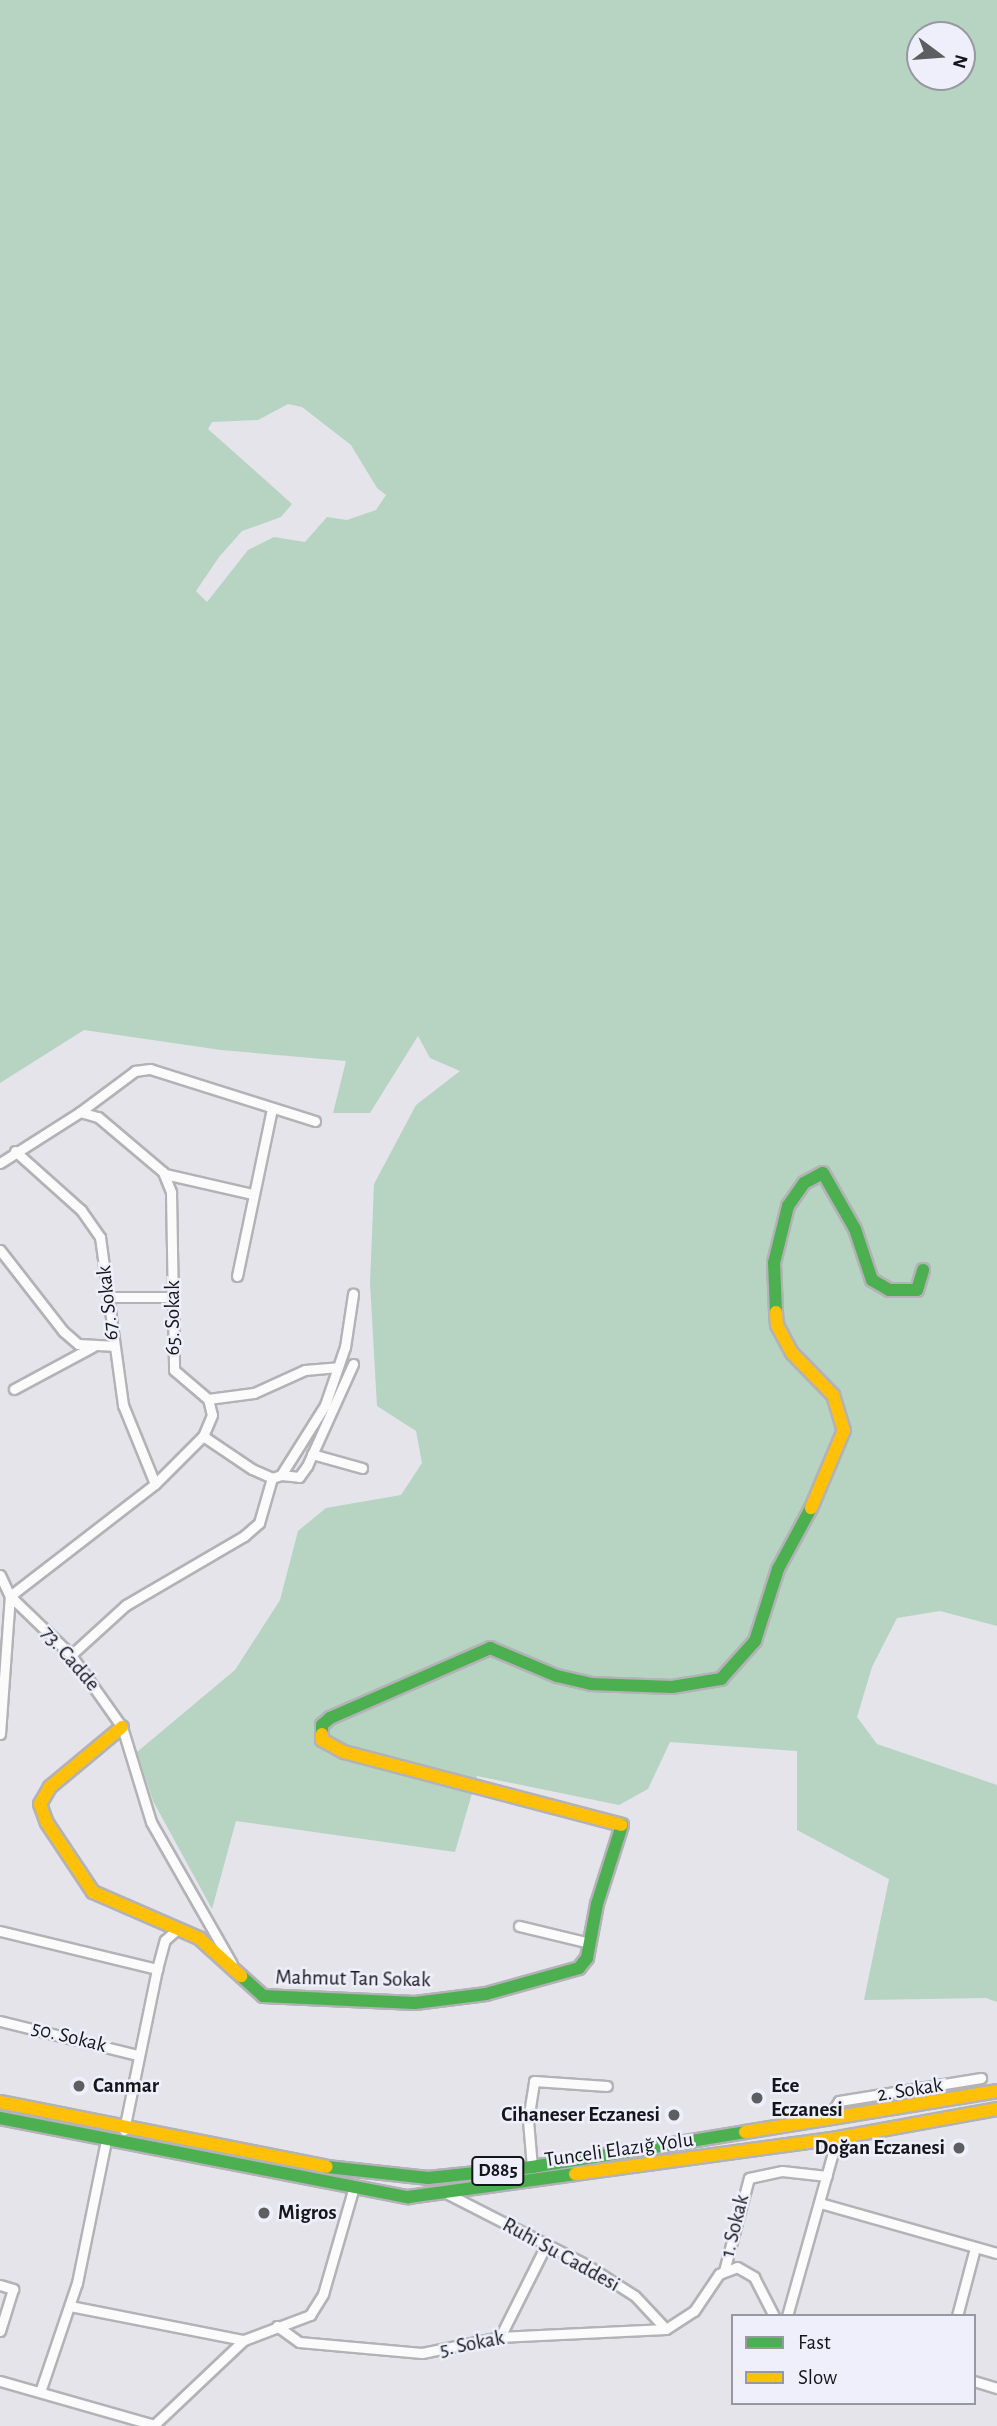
<!DOCTYPE html>
<html>
<head>
<meta charset="utf-8">
<style>
  body { margin:0 }
  #map { position:relative; width:997px; height:2426px; overflow:hidden; background:#e4e4ea; font-family:"Alegreya Sans",sans-serif }
  div>[style] { position:absolute }
  .green>* { inset:0; background:#b6d4c1 }
  .roads { filter:drop-shadow(2px 0 #b2b2b7) drop-shadow(-2px 0 #b2b2b7) drop-shadow(0 2px #b2b2b7) drop-shadow(0 -2px #b2b2b7) }
  .street>* { height:9px; margin:-4.5px; padding:0 4.5px; transform-origin:4.5px; border-radius:4.5px; background:#fbfbfc }
  .fast>* { height:12px; margin:-6px; padding:0 6px; transform-origin:6px; border-radius:6px; background:#4caf50 }
  .slow>* { height:12px; margin:-6px; padding:0 6px; transform-origin:6px; border-radius:6px; background:#ffc107 }
  .dots>* { width:19px; height:19px; translate:-50% -50%; box-sizing:border-box; border:4px solid #eeeffa; border-radius:50% }
  span { translate:-50% -50%; white-space:nowrap; text-align:center; line-height:1.15; -webkit-text-stroke:5px #eeeffa; paint-order:stroke }
  .shield-label span { padding:2px 5px; background:#eeeffa; border:2px solid; border-radius:5px; -webkit-text-stroke-width:0 }
  .shield-label { font-size:19px; color:#151619; font-weight:700 }
  .street-label { font-size:21px; color:#151619 }
  .poi-label { font-size:21px; color:#151619; font-weight:700 }
  .left { translate:0 -50%; text-align:left }
  .right { translate:-100% -50%; text-align:right }
  .legend { position:absolute; left:731px; top:2314px; width:245px; height:91px; box-sizing:border-box; background:#eeeffa; border:2px solid #9798a0; margin:0; padding:9px 12px; list-style:none; font-size:21px; color:#151619 }
  .legend li { display:flex; align-items:center; gap:14px; height:35px }
  .legend b { width:35px; border:2px solid #9798a0 }
  .north { position:absolute; left:906px; top:21px; width:70px; height:70px; box-sizing:border-box; background:#eeeffa; border:2px solid #9798a0; border-radius:50%; rotate:106deg; font-size:19px; font-weight:700; line-height:28px; text-align:center; color:#151619 }
  .north::after { content:''; display:block; margin:auto; width:24px; height:32px; background:#5d5e62; clip-path:polygon(50% 0,100% 100%,50% 72%,0 100%) }
</style>
</head>
<body>
<div id="map">
  <div class="green">
    <div style="clip-path:polygon(evenodd,0 0,997px 0,997px 1626px,940px 1611px,897px 1618px,872px 1667px,857px 1717px,877px 1744px,997px 1785px,997px 2002px,986px 1998px,864px 2000px,889px 1879px,797px 1830px,797px 1751px,670px 1742px,648px 1789px,619px 1805px,477px 1776px,455px 1852px,236px 1821px,212px 1909px,153px 1801px,137px 1752px,235px 1670px,280px 1600px,298px 1531px,326px 1508px,401px 1495px,422px 1463px,416px 1431px,377px 1406px,370px 1283px,374px 1184px,416px 1105px,460px 1071px,430px 1058px,418px 1036px,370px 1113px,333px 1113px,346px 1061px,221px 1050px,84px 1030px,0 1083px,0 0,920px 35px,962px 35px,962px 77px,920px 77px,920px 35px,0 0,288px 404px,302px 407px,351px 445px,377px 488px,386px 495px,376px 510px,347px 520px,327px 517px,305px 542px,274px 537px,248px 550px,207px 602px,196px 591px,219px 557px,242px 531px,281px 517px,292px 504px,208px 429px,212px 422px,258px 420px,288px 404px)"></div>
  </div>
  <div class="roads">
    <div class="street">
      <div style="left:80px;top:1112px;width:69px;rotate:-36.7deg"></div>
      <div style="left:135px;top:1071px;width:15px;rotate:-8deg"></div>
      <div style="left:150px;top:1069px;width:173px;rotate:17.5deg"></div>
      <div style="left:15px;top:1151px;width:89px;rotate:41.8deg"></div>
      <div style="left:81px;top:1210px;width:33px;rotate:55deg"></div>
      <div style="left:100px;top:1237px;width:170px;rotate:82.2deg"></div>
      <div style="left:123px;top:1405px;width:85px;rotate:67.9deg"></div>
      <div style="left:0;top:1163px;width:95px;rotate:-32.5deg"></div>
      <div style="left:80px;top:1112px;width:19px;rotate:16deg"></div>
      <div style="left:98px;top:1117px;width:85px;rotate:40.2deg"></div>
      <div style="left:163px;top:1172px;width:22px;rotate:68deg"></div>
      <div style="left:171px;top:1192px;width:178px;rotate:89deg"></div>
      <div style="left:174px;top:1370px;width:45px;rotate:40.5deg"></div>
      <div style="left:208px;top:1399px;width:16px;rotate:76deg"></div>
      <div style="left:212px;top:1415px;width:23px;rotate:113deg"></div>
      <div style="left:203px;top:1436px;width:68px;rotate:135deg"></div>
      <div style="left:155px;top:1484px;width:183px;rotate:142.3deg"></div>
      <div style="left:165px;top:1174px;width:89px;rotate:12.9deg"></div>
      <div style="left:0;top:1250px;width:103px;rotate:52.1deg"></div>
      <div style="left:63px;top:1331px;width:20px;rotate:41deg"></div>
      <div style="left:78px;top:1344px;width:34px;rotate:3deg"></div>
      <div style="left:237px;top:1276px;width:171px;rotate:-78.2deg"></div>
      <div style="left:111px;top:1297px;width:63px"></div>
      <div style="left:14px;top:1389px;width:89px;rotate:-28.3deg"></div>
      <div style="left:208px;top:1399px;width:46px;rotate:-7.4deg"></div>
      <div style="left:254px;top:1393px;width:56px;rotate:-24.3deg"></div>
      <div style="left:305px;top:1370px;width:33px;rotate:-5deg"></div>
      <div style="left:203px;top:1436px;width:59px;rotate:34deg"></div>
      <div style="left:252px;top:1469px;width:22px;rotate:24deg"></div>
      <div style="left:272px;top:1478px;width:9px;rotate:-18deg"></div>
      <div style="left:281px;top:1475px;width:83px;rotate:-57.8deg"></div>
      <div style="left:325px;top:1405px;width:61px;rotate:-71deg"></div>
      <div style="left:345px;top:1347px;width:54px;rotate:-81.4deg"></div>
      <div style="left:312px;top:1454px;width:52px;rotate:15.6deg"></div>
      <div style="left:281px;top:1475px;width:18px;rotate:6deg"></div>
      <div style="left:299px;top:1477px;width:14px;rotate:-54deg"></div>
      <div style="left:307px;top:1466px;width:112px;rotate:-65.7deg"></div>
      <div style="left:0;top:1575px;width:23px;rotate:65deg"></div>
      <div style="left:10px;top:1596px;width:85px;rotate:44deg"></div>
      <div style="left:71px;top:1655px;width:88px;rotate:54.7deg"></div>
      <div style="left:122px;top:1727px;width:99px;rotate:73deg"></div>
      <div style="left:151px;top:1822px;width:163px;rotate:60.3deg"></div>
      <div style="left:71px;top:1655px;width:74px;rotate:-42.3deg"></div>
      <div style="left:126px;top:1605px;width:137px;rotate:-30.3deg"></div>
      <div style="left:244px;top:1536px;width:20px;rotate:-41deg"></div>
      <div style="left:259px;top:1523px;width:47px;rotate:-73.9deg"></div>
      <div style="left:0;top:1734px;width:138px;rotate:-85.9deg"></div>
      <div style="left:519px;top:1926px;width:73px;rotate:13.5deg"></div>
      <div style="left:0;top:1931px;width:162px;rotate:13.6deg"></div>
      <div style="left:0;top:2021px;width:141px;rotate:13.9deg"></div>
      <div style="left:828px;top:2119px;width:21px;rotate:-59deg"></div>
      <div style="left:839px;top:2101px;width:144px;rotate:-9.2deg"></div>
      <div style="left:124px;top:2130px;width:164px;rotate:-78.4deg"></div>
      <div style="left:157px;top:1969px;width:30px;rotate:-75deg"></div>
      <div style="left:165px;top:1940px;width:13px;rotate:-42deg"></div>
      <div style="left:532px;top:2167px;width:47px;rotate:-94.9deg"></div>
      <div style="left:528px;top:2120px;width:39px;rotate:-81deg"></div>
      <div style="left:534px;top:2081px;width:73px;rotate:3.9deg"></div>
      <div style="left:446px;top:2193px;width:156px;rotate:27.1deg"></div>
      <div style="left:585px;top:2264px;width:59px;rotate:32.6deg"></div>
      <div style="left:635px;top:2296px;width:45px;rotate:46.8deg"></div>
      <div style="left:820px;top:2203px;width:184px;rotate:15.8deg"></div>
      <div style="left:724px;top:2271px;width:96px;rotate:-75deg"></div>
      <div style="left:749px;top:2178px;width:34px;rotate:-12deg"></div>
      <div style="left:782px;top:2171px;width:45px;rotate:6.3deg"></div>
      <div style="left:0;top:2285px;width:14px;rotate:17deg"></div>
      <div style="left:13px;top:2289px;width:44px;rotate:107.2deg"></div>
      <div style="left:70px;top:2306px;width:177px;rotate:11.1deg"></div>
      <div style="left:787px;top:2316px;width:185px;rotate:-74.3deg"></div>
      <div style="left:957px;top:2316px;width:70px;rotate:-75.2deg"></div>
      <div style="left:277px;top:2326px;width:27px;rotate:36deg"></div>
      <div style="left:299px;top:2342px;width:123px;rotate:5.1deg"></div>
      <div style="left:422px;top:2353px;width:80px;rotate:-11.6deg"></div>
      <div style="left:500px;top:2337px;width:166px;rotate:-2.8deg"></div>
      <div style="left:666px;top:2329px;width:33px;rotate:-33deg"></div>
      <div style="left:694px;top:2311px;width:45px;rotate:-56deg"></div>
      <div style="left:719px;top:2274px;width:19px;rotate:-21deg"></div>
      <div style="left:737px;top:2267px;width:20px;rotate:30deg"></div>
      <div style="left:754px;top:2277px;width:44px;rotate:62.9deg"></div>
      <div style="left:500px;top:2337px;width:103px;rotate:-63.4deg"></div>
      <div style="left:0;top:2381px;width:160px;rotate:15.9deg"></div>
      <div style="left:154px;top:2425px;width:124px;rotate:-43.4deg"></div>
      <div style="left:244px;top:2340px;width:71px;rotate:-20.7deg"></div>
      <div style="left:310px;top:2315px;width:25px;rotate:-58deg"></div>
      <div style="left:323px;top:2294px;width:108px;rotate:-73.9deg"></div>
      <div style="left:974px;top:2381px;width:24px;rotate:17deg"></div>
      <div style="left:40px;top:2392px;width:115px;rotate:-71.3deg"></div>
      <div style="left:77px;top:2283px;width:146px;rotate:-78.5deg"></div>
    </div>
    <div class="fast">
      <div style="left:776px;top:1312px;width:49px;rotate:-92.3deg"></div>
      <div style="left:774px;top:1263px;width:59px;rotate:-76.2deg"></div>
      <div style="left:788px;top:1206px;width:28px;rotate:-55deg"></div>
      <div style="left:804px;top:1183px;width:21px;rotate:-28deg"></div>
      <div style="left:823px;top:1173px;width:64px;rotate:60.3deg"></div>
      <div style="left:855px;top:1229px;width:54px;rotate:71.6deg"></div>
      <div style="left:872px;top:1280px;width:20px;rotate:30deg"></div>
      <div style="left:889px;top:1290px;width:28px"></div>
      <div style="left:917px;top:1290px;width:21px;rotate:-73deg"></div>
      <div style="left:322px;top:1734px;width:9px;rotate:-90deg"></div>
      <div style="left:322px;top:1725px;width:11px;rotate:-41deg"></div>
      <div style="left:330px;top:1718px;width:175px;rotate:-23.6deg"></div>
      <div style="left:490px;top:1648px;width:73px;rotate:22.7deg"></div>
      <div style="left:557px;top:1676px;width:35px;rotate:13deg"></div>
      <div style="left:591px;top:1684px;width:81px;rotate:2.1deg"></div>
      <div style="left:672px;top:1687px;width:50px;rotate:-9.3deg"></div>
      <div style="left:721px;top:1679px;width:51px;rotate:-48.2deg"></div>
      <div style="left:755px;top:1641px;width:76px;rotate:-72.3deg"></div>
      <div style="left:778px;top:1569px;width:69px;rotate:-61.6deg"></div>
      <div style="left:241px;top:1976px;width:30px;rotate:42deg"></div>
      <div style="left:263px;top:1996px;width:152px;rotate:2.6deg"></div>
      <div style="left:415px;top:2003px;width:72px;rotate:-7.2deg"></div>
      <div style="left:486px;top:1994px;width:97px;rotate:-15.6deg"></div>
      <div style="left:579px;top:1968px;width:13px;rotate:-51deg"></div>
      <div style="left:587px;top:1958px;width:55px;rotate:-79.5deg"></div>
      <div style="left:597px;top:1904px;width:83px;rotate:-72.4deg"></div>
      <div style="left:0;top:2118px;width:416px;rotate:11deg"></div>
      <div style="left:408px;top:2197px;width:169px;rotate:-7.8deg"></div>
      <div style="left:327px;top:2167px;width:102px;rotate:6.2deg"></div>
      <div style="left:428px;top:2178px;width:105px;rotate:-6deg"></div>
      <div style="left:532px;top:2167px;width:216px;rotate:-9.3deg"></div>
    </div>
    <div class="slow">
      <div style="left:776px;top:1312px;width:13px;rotate:86deg"></div>
      <div style="left:777px;top:1325px;width:32px;rotate:62deg"></div>
      <div style="left:792px;top:1353px;width:59px;rotate:45.7deg"></div>
      <div style="left:833px;top:1395px;width:37px;rotate:73deg"></div>
      <div style="left:844px;top:1430px;width:85px;rotate:112.9deg"></div>
      <div style="left:122px;top:1727px;width:94px;rotate:140.2deg"></div>
      <div style="left:50px;top:1787px;width:20px;rotate:120deg"></div>
      <div style="left:40px;top:1804px;width:20px;rotate:70deg"></div>
      <div style="left:47px;top:1823px;width:83px;rotate:56.3deg"></div>
      <div style="left:93px;top:1892px;width:116px;rotate:23.5deg"></div>
      <div style="left:199px;top:1938px;width:57px;rotate:42.1deg"></div>
      <div style="left:322px;top:1734px;width:6px;rotate:90deg"></div>
      <div style="left:322px;top:1740px;width:25px;rotate:29deg"></div>
      <div style="left:344px;top:1752px;width:287px;rotate:14.7deg"></div>
      <div style="left:0;top:2102px;width:333px;rotate:11.2deg"></div>
      <div style="left:745px;top:2132px;width:255px;rotate:-9.2deg"></div>
      <div style="left:575px;top:2174px;width:264px;rotate:-7.8deg"></div>
      <div style="left:837px;top:2138px;width:163px;rotate:-10.3deg"></div>
    </div>
  </div>
  <div class="dots">
    <div style="left:79px;top:2086px;background:#5d5e62"></div>
    <div style="left:757px;top:2098px;background:#5d5e62"></div>
    <div style="left:674px;top:2115px;background:#5d5e62"></div>
    <div style="left:959px;top:2148px;background:#5d5e62"></div>
    <div style="left:264px;top:2213px;background:#5d5e62"></div>
  </div>
  <div class="shield-label">
    <span style="left:498px;top:2171px">D885</span>
  </div>
  <div class="street-label">
    <span style="left:108px;top:1303px;rotate:-96deg">67. Sokak</span>
    <span style="left:173px;top:1318px;rotate:-90deg">65. Sokak</span>
    <span style="left:70px;top:1659px;rotate:49deg">73. Cadde</span>
    <span style="left:353px;top:1979px;rotate:1deg">Mahmut Tan Sokak</span>
    <span style="left:69px;top:2037px;rotate:14deg">50. Sokak</span>
    <span style="left:910px;top:2090px;rotate:-9deg">2. Sokak</span>
    <span style="left:619px;top:2150px;rotate:-8deg">Tunceli Elazığ Yolu</span>
    <span style="left:735px;top:2226px;rotate:-76deg">1. Sokak</span>
    <span style="left:561px;top:2255px;rotate:29deg">Ruhi Su Caddesi</span>
    <span style="left:472px;top:2344px;rotate:-11deg">5. Sokak</span>
  </div>
  <div class="poi-label">
    <span class="left" style="left:93px;top:2086px">Canmar</span>
    <span class="left" style="left:771px;top:2098px">Ece<br>Eczanesi</span>
    <span class="right" style="left:660px;top:2115px">Cihaneser Eczanesi</span>
    <span class="right" style="left:945px;top:2148px">Doğan Eczanesi</span>
    <span class="left" style="left:278px;top:2213px">Migros</span>
  </div>
  <ul class="legend">
  <li><b style="height:9px;background:#4caf50"></b>Fast</li>
  <li><b style="height:9px;background:#ffc107"></b>Slow</li>
  </ul>
  <div class="north">N</div>
</div>
</body>
</html>
